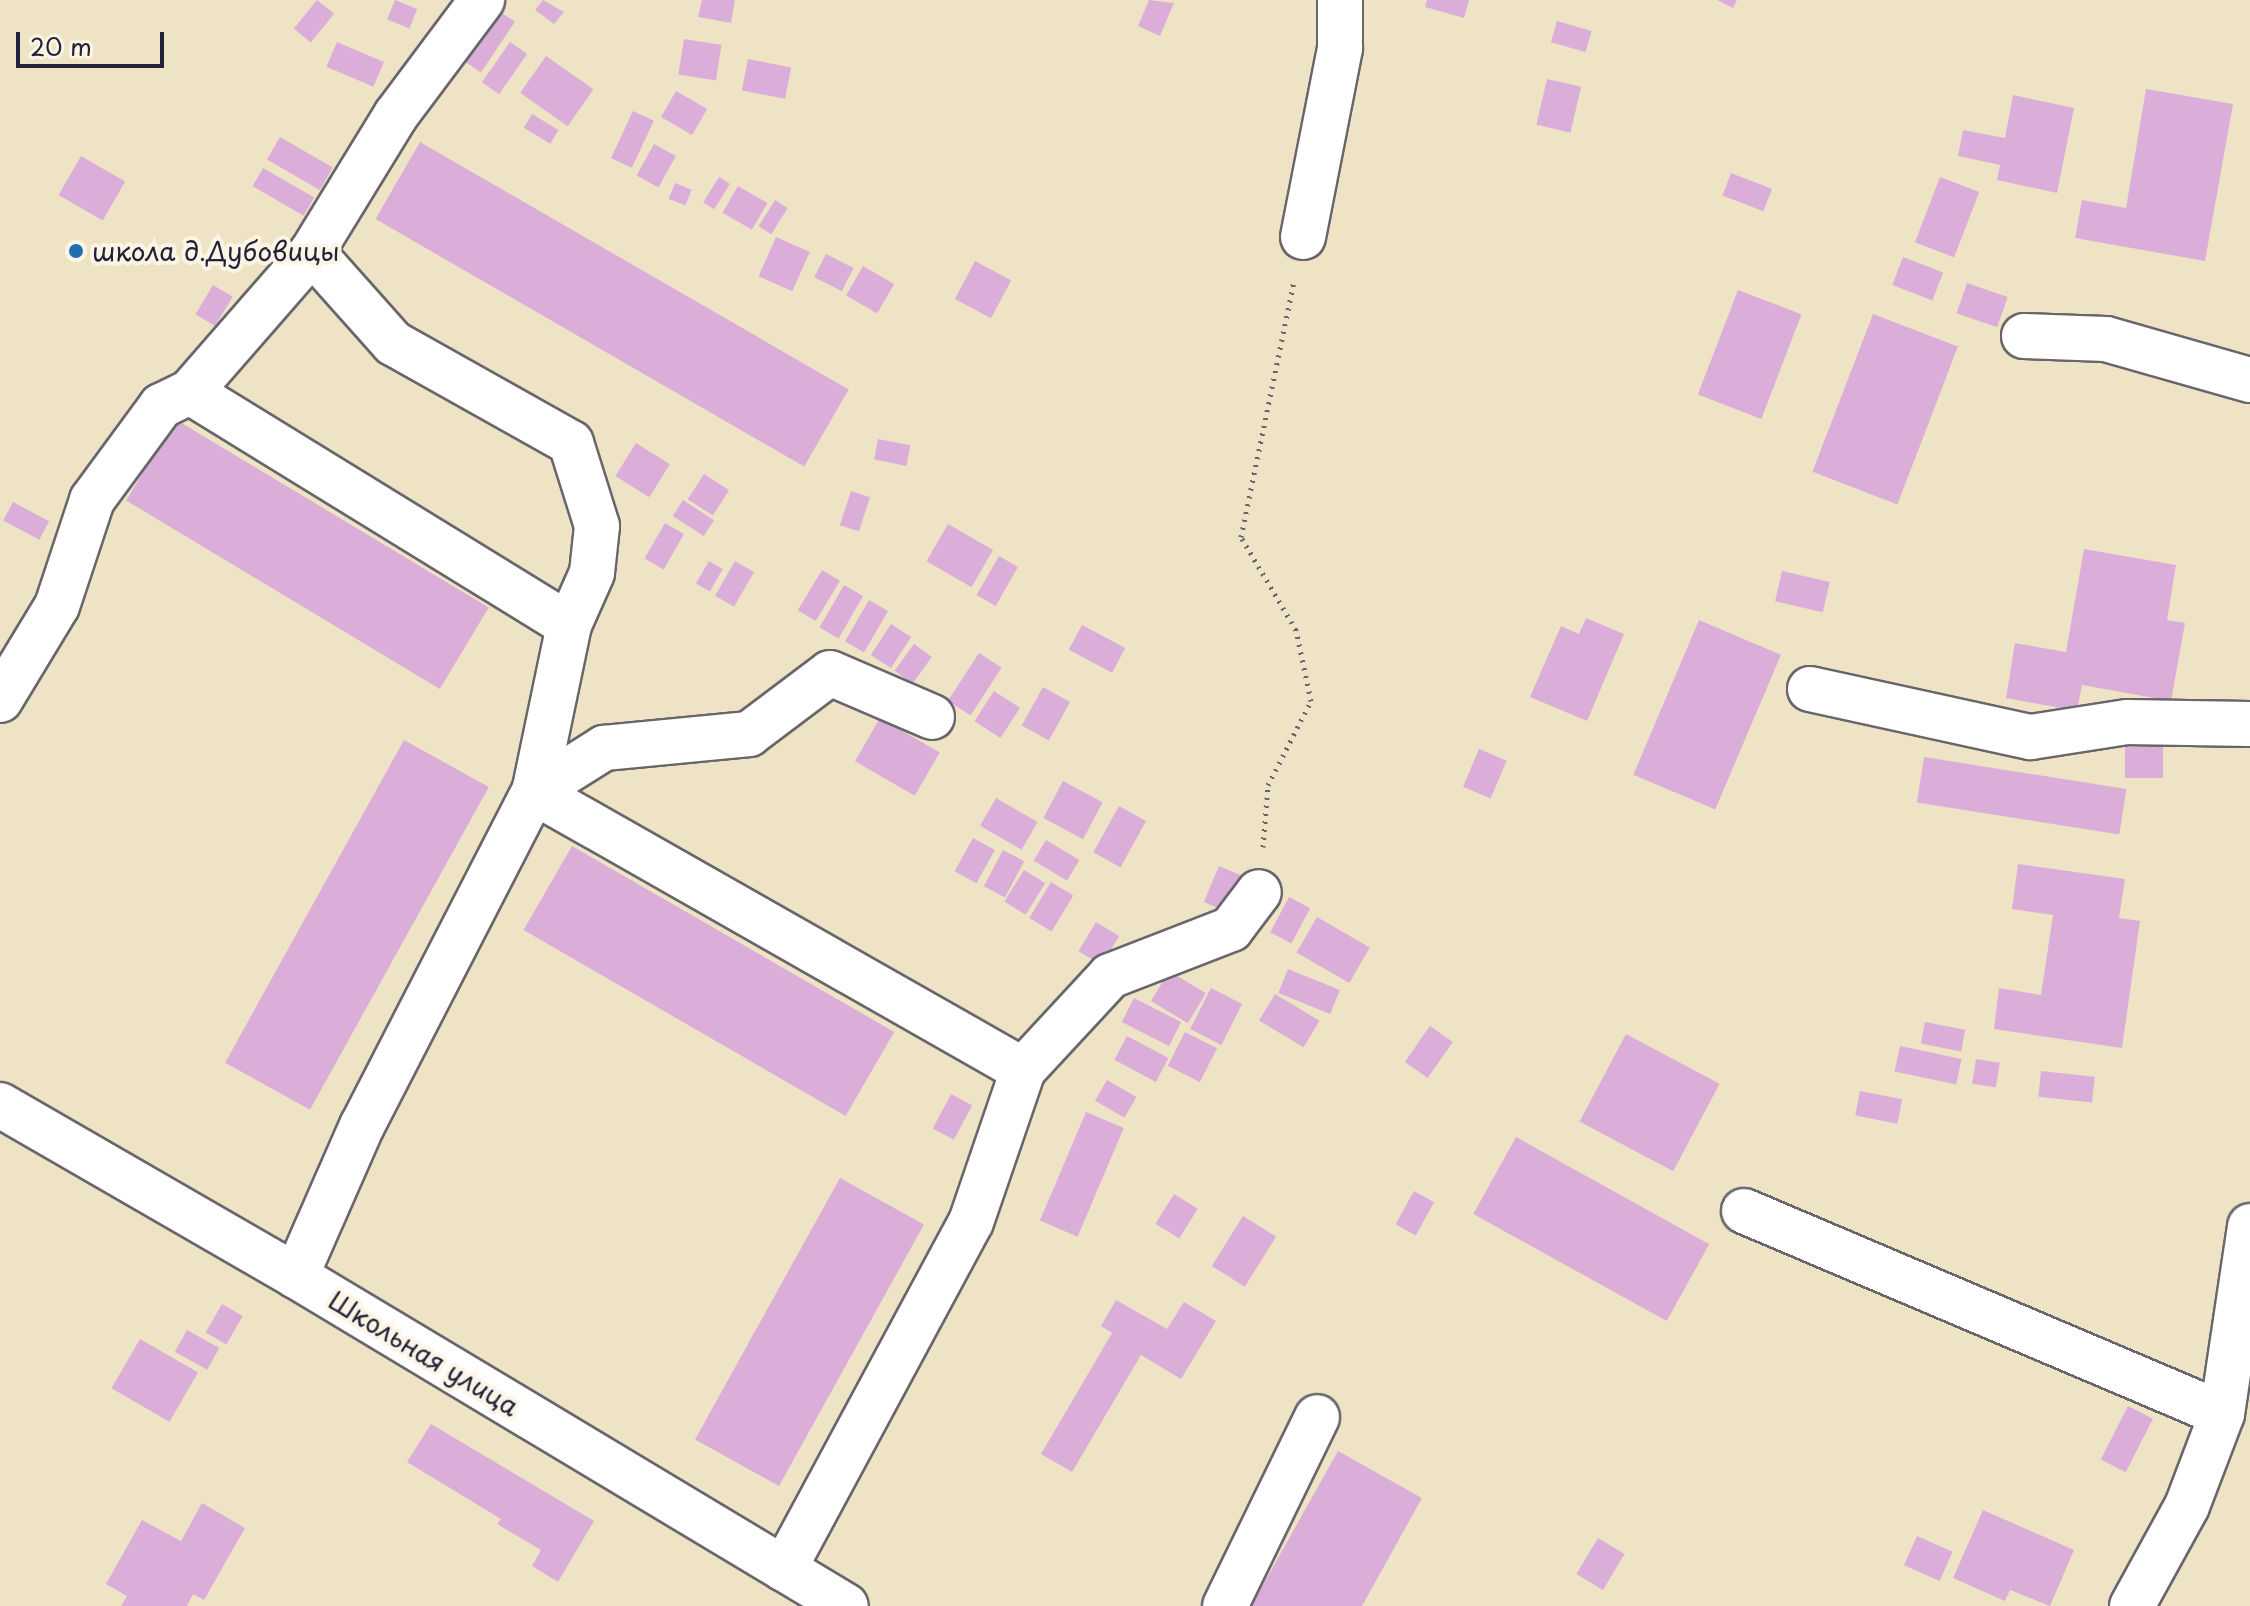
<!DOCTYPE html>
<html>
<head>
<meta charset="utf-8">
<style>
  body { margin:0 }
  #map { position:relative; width:2250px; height:1606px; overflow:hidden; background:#eee4c5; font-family:"Playpen Sans",sans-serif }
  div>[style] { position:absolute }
  .building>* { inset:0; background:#dbaeda; transform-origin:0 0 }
  .path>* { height:5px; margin-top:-2.5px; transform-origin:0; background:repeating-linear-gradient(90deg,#69666b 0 2px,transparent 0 8px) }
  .roads { filter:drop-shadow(2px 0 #69666b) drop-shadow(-2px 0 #69666b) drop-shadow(0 2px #69666b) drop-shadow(0 -2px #69666b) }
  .minor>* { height:44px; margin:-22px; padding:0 22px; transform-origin:22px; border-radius:22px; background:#fff }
  .dots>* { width:22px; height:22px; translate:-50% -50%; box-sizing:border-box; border:4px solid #fcf5e5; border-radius:50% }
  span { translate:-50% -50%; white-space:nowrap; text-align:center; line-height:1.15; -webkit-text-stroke:8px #fcf5e5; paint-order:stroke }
  .poi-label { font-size:26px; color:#22223b }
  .left { translate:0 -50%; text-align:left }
  .street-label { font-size:26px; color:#22223b }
  .scale { position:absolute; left:16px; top:32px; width:148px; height:36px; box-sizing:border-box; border:4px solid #22223b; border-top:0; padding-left:10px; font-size:24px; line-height:28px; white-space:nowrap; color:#22223b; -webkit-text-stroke:6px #fcf5e5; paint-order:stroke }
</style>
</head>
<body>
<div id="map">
  <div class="building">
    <div style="left:317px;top:0;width:22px;height:37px;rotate:39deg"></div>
    <div style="left:395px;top:0;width:24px;height:21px;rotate:22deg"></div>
    <div style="clip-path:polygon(543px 0,564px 12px,554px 24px,535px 10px)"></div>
    <div style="clip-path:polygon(702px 0,735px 0,731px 23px,698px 17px)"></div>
    <div style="clip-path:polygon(1149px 0,1174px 3px,1160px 36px,1138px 26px)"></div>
    <div style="clip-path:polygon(1427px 0,1469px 0,1464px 18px,1425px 7px)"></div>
    <div style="clip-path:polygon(1717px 0,1737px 0,1733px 8px)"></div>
    <div style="left:496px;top:9px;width:23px;height:61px;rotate:34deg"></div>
    <div style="left:1557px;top:21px;width:36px;height:22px;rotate:16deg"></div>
    <div style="left:684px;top:39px;width:38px;height:36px;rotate:9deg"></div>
    <div style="left:337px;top:42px;width:51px;height:27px;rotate:23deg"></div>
    <div style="left:510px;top:42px;width:21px;height:49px;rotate:35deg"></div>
    <div style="left:546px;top:56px;width:58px;height:45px;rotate:35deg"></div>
    <div style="left:748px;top:59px;width:44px;height:32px;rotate:11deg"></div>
    <div style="left:1547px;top:79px;width:35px;height:47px;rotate:13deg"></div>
    <div style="clip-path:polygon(2146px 89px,2233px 104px,2205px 261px,2075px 238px,2082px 200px,2126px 208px)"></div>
    <div style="left:676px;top:91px;width:36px;height:30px;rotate:30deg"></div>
    <div style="clip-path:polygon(2013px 95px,2074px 108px,2057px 193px,1997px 180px,2000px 165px,1958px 156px,1963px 130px,2005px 138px)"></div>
    <div style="left:633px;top:111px;width:23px;height:52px;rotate:25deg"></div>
    <div style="left:532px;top:114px;width:31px;height:16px;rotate:31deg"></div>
    <div style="left:280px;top:137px;width:61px;height:26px;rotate:30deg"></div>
    <div style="left:420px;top:142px;width:495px;height:89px;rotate:30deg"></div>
    <div style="left:654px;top:144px;width:25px;height:36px;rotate:29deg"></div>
    <div style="left:81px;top:156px;width:51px;height:45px;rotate:30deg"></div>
    <div style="left:263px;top:168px;width:59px;height:21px;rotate:30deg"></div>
    <div style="left:1731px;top:173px;width:44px;height:24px;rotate:21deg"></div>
    <div style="left:719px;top:177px;width:13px;height:30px;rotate:32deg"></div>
    <div style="left:1940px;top:177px;width:42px;height:70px;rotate:21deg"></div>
    <div style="left:675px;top:183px;width:18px;height:17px;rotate:22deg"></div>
    <div style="left:738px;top:186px;width:34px;height:31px;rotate:30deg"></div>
    <div style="left:775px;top:200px;width:15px;height:31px;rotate:32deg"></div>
    <div style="left:776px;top:237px;width:37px;height:43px;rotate:24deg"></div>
    <div style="left:826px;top:254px;width:31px;height:26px;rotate:27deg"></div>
    <div style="left:1903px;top:257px;width:43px;height:30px;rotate:21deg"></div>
    <div style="left:975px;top:261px;width:41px;height:43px;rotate:28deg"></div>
    <div style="left:863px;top:266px;width:36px;height:34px;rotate:30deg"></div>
    <div style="left:1967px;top:283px;width:43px;height:32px;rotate:19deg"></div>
    <div style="left:213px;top:285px;width:23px;height:34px;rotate:31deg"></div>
    <div style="left:1738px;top:290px;width:68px;height:112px;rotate:21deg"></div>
    <div style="left:1873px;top:314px;width:91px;height:169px;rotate:21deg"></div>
    <div style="left:175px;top:419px;width:366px;height:95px;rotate:31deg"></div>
    <div style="left:878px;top:439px;width:33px;height:21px;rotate:11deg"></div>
    <div style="left:636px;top:443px;width:40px;height:39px;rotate:32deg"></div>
    <div style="left:704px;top:474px;width:30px;height:30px;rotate:33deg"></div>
    <div style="left:851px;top:491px;width:20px;height:36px;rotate:18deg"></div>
    <div style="left:683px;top:500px;width:37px;height:19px;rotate:33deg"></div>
    <div style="left:13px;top:502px;width:41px;height:21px;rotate:28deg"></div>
    <div style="left:665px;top:523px;width:22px;height:41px;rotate:30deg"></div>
    <div style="left:948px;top:524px;width:52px;height:43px;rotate:30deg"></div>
    <div style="clip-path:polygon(2084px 549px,2176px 565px,2167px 620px,2185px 623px,2171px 701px,2082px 685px,2077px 711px,2006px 698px,2015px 643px,2066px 652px)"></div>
    <div style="left:999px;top:556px;width:22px;height:45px;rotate:30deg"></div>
    <div style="left:709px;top:561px;width:16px;height:26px;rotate:30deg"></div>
    <div style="left:735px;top:561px;width:22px;height:40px;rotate:30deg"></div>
    <div style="left:822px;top:570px;width:21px;height:47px;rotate:31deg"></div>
    <div style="left:1782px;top:571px;width:49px;height:31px;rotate:13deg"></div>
    <div style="left:844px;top:585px;width:22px;height:49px;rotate:30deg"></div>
    <div style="left:869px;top:600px;width:22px;height:48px;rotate:30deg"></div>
    <div style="clip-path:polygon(1586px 618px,1624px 634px,1587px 721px,1530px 697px,1561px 626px,1579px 634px)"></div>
    <div style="left:1699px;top:620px;width:89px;height:168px;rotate:23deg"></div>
    <div style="left:891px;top:624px;width:24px;height:37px;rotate:33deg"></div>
    <div style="left:1082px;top:625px;width:49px;height:28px;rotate:28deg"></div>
    <div style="left:914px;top:644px;width:22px;height:33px;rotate:36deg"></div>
    <div style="left:979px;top:653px;width:27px;height:57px;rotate:33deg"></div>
    <div style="left:1043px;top:687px;width:31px;height:44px;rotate:29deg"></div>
    <div style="left:994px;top:691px;width:31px;height:36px;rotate:33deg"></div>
    <div style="left:880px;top:718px;width:69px;height:50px;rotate:30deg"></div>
    <div style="left:404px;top:740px;width:97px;height:369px;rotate:29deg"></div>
    <div style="left:2125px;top:746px;width:38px;height:32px"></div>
    <div style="left:1479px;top:749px;width:30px;height:41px;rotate:23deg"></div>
    <div style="left:1924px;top:757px;width:205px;height:46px;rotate:9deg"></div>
    <div style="left:1063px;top:781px;width:45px;height:42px;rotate:28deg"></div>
    <div style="left:996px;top:798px;width:48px;height:32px;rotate:30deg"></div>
    <div style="left:1119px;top:806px;width:31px;height:53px;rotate:29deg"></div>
    <div style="left:973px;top:838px;width:25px;height:38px;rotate:29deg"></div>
    <div style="left:1046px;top:840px;width:39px;height:24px;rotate:31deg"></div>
    <div style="left:572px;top:846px;width:372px;height:97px;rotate:30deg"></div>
    <div style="left:1003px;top:850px;width:24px;height:41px;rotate:28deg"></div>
    <div style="clip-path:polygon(2018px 864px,2125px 879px,2119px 918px,2140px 921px,2122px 1048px,1994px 1029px,1999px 988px,2041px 995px,2053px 915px,2012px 909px)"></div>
    <div style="left:1219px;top:866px;width:25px;height:39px;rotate:23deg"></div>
    <div style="left:1024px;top:870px;width:25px;height:37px;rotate:32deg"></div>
    <div style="left:1051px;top:882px;width:26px;height:42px;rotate:31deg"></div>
    <div style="left:1289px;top:897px;width:24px;height:40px;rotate:28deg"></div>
    <div style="left:1317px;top:917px;width:61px;height:41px;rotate:30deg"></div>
    <div style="left:1096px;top:922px;width:27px;height:34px;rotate:31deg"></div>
    <div style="left:1288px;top:969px;width:56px;height:26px;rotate:22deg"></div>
    <div style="left:1169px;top:971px;width:43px;height:35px;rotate:31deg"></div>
    <div style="left:1211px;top:988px;width:35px;height:46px;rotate:27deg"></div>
    <div style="left:1275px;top:994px;width:52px;height:31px;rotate:31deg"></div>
    <div style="left:1134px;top:998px;width:53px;height:27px;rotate:27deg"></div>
    <div style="left:1925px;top:1022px;width:41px;height:22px;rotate:11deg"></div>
    <div style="left:1430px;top:1026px;width:28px;height:44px;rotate:35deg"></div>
    <div style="left:1185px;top:1032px;width:36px;height:38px;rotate:27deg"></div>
    <div style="left:1626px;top:1034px;width:106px;height:99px;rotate:28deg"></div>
    <div style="left:1127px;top:1036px;width:47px;height:27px;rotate:28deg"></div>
    <div style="left:1900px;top:1046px;width:63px;height:26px;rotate:12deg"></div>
    <div style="left:1976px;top:1059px;width:24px;height:25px;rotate:9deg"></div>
    <div style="left:2041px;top:1071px;width:54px;height:26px;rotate:6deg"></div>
    <div style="left:1107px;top:1080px;width:34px;height:24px;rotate:30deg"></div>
    <div style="left:1860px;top:1091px;width:43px;height:25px;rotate:11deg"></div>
    <div style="left:951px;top:1094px;width:24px;height:39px;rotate:28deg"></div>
    <div style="left:1086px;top:1112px;width:41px;height:118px;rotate:23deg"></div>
    <div style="left:1516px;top:1137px;width:221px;height:88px;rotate:29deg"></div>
    <div style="left:840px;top:1178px;width:96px;height:299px;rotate:29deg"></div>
    <div style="left:1414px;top:1191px;width:23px;height:38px;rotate:29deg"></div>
    <div style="left:1174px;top:1194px;width:28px;height:35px;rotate:32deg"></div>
    <div style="left:1243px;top:1216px;width:39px;height:59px;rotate:32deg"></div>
    <div style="clip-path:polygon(1116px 1300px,1167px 1329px,1184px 1302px,1216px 1321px,1181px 1379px,1141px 1355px,1072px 1472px,1041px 1454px,1112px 1333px,1101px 1326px)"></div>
    <div style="left:222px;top:1304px;width:24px;height:33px;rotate:30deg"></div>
    <div style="left:187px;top:1330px;width:37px;height:25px;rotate:29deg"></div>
    <div style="left:140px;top:1339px;width:67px;height:57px;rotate:30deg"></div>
    <div style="left:2128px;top:1406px;width:28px;height:60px;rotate:27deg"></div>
    <div style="clip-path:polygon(431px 1424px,594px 1521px,558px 1582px,532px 1566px,541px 1550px,497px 1524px,501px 1519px,407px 1462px)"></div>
    <div style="clip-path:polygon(1338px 1451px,1422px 1498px,1362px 1606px,1251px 1606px)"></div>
    <div style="clip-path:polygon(202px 1503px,245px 1528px,204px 1600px,193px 1594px,187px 1606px,121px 1606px,127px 1596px,106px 1584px,142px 1520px,181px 1541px)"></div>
    <div style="clip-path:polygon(1983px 1510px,2074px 1550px,2050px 1606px,2010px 1590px,2005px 1601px,1953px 1578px)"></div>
    <div style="left:1917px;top:1536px;width:39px;height:32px;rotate:24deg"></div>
    <div style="left:1598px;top:1538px;width:31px;height:42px;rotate:31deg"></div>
  </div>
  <div class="path">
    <div style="left:1263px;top:847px;width:62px;rotate:-85.4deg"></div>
    <div style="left:1268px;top:785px;width:94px;rotate:-62.9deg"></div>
    <div style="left:1311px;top:701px;width:73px;rotate:-101.9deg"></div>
    <div style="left:1296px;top:630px;width:108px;rotate:-120.6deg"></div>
    <div style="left:1241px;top:537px;width:260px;rotate:-78.3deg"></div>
  </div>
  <div class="roads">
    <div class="minor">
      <div style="left:1303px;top:237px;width:193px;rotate:-78.9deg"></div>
      <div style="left:1340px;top:48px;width:48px;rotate:-90deg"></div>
      <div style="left:312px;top:252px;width:122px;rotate:48.3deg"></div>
      <div style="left:393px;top:343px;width:204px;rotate:29.3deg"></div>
      <div style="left:571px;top:443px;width:87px;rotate:72.6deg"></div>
      <div style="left:597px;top:526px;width:47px;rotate:96.1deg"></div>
      <div style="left:592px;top:573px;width:57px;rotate:113.9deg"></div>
      <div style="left:2024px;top:336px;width:82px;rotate:2.1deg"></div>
      <div style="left:2106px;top:339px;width:150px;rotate:15.9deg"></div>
      <div style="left:190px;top:392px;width:186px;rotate:-48.9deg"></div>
      <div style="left:312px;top:252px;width:161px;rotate:-58.5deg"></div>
      <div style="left:396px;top:115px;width:144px;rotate:-53.2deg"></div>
      <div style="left:1810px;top:689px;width:226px;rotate:12.3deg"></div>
      <div style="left:2031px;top:737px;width:97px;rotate:-8.9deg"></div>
      <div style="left:2127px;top:722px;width:123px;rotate:0.9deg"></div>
      <div style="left:0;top:700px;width:110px;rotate:-58.8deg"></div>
      <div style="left:57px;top:606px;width:112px;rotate:-71.7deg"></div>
      <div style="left:92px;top:500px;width:117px;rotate:-53.7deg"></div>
      <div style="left:161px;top:406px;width:32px;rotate:-26deg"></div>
      <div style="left:190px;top:392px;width:445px;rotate:31.6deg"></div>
      <div style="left:569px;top:625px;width:171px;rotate:101.8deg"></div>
      <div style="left:534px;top:792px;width:83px;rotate:-32.2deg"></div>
      <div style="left:604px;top:748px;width:146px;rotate:-5.5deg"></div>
      <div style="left:749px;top:734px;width:101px;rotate:-37deg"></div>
      <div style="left:830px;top:673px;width:111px;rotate:23.3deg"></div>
      <div style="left:0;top:1105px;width:342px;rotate:30deg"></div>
      <div style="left:296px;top:1276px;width:641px;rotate:30.96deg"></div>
      <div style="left:1744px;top:1211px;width:519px;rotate:23.01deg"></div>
      <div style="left:296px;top:1276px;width:164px;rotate:-66.3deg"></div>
      <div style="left:362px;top:1126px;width:376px;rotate:-62.8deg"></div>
      <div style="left:534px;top:792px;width:562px;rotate:29.62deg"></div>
      <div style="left:784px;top:1569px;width:394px;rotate:-61.7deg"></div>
      <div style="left:971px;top:1222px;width:161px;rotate:-71.1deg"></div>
      <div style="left:1023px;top:1070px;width:128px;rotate:-47.2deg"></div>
      <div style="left:1110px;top:976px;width:130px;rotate:-21.2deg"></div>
      <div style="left:1231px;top:929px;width:46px;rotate:-52.9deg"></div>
      <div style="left:1225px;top:1606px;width:210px;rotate:-64deg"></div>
      <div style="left:2132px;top:1606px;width:114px;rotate:-61.2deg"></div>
      <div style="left:2187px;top:1506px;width:98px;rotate:-69.2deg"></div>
      <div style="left:2222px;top:1414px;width:190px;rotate:-81.5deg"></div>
    </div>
  </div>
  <div class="dots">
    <div style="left:76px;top:251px;background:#1f6fb2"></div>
  </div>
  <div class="poi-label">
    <span class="left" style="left:92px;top:251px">школа д.Дубовицы</span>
  </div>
  <div class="street-label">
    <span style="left:424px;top:1353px;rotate:31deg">Школьная улица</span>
  </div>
  <div class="scale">20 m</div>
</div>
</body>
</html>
